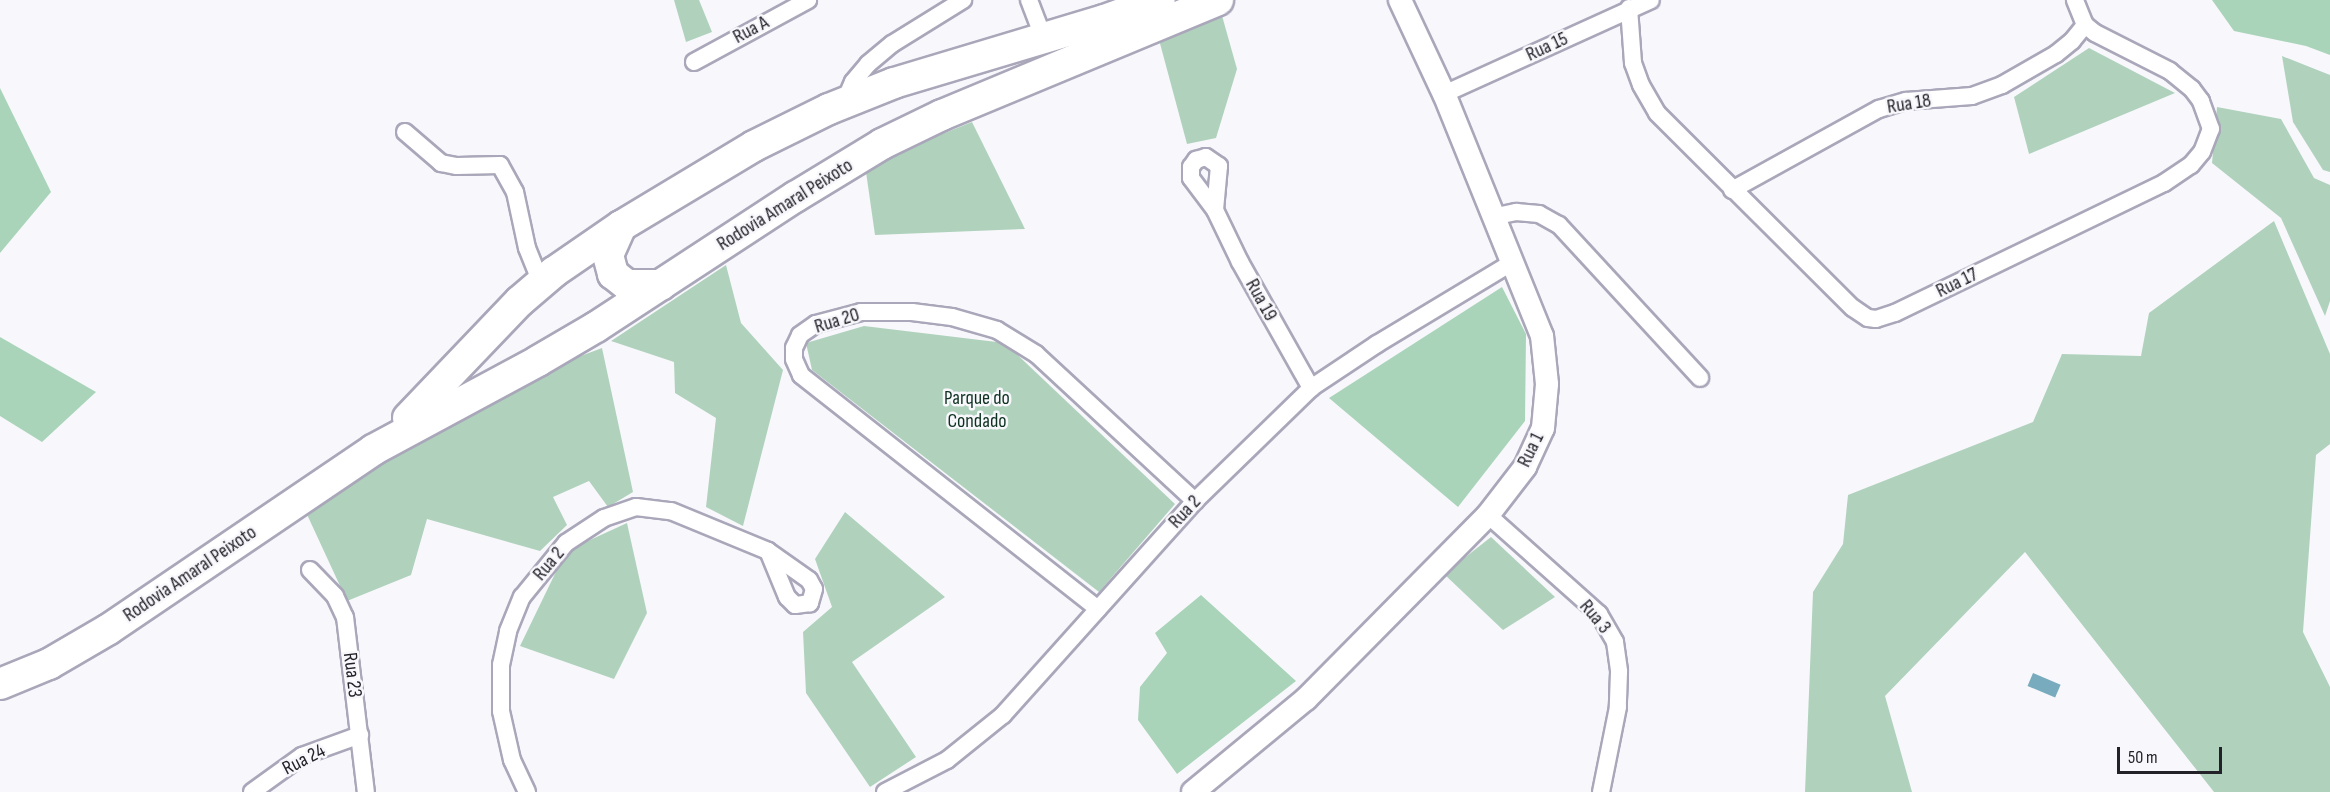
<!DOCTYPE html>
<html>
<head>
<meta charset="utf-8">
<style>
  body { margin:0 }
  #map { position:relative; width:2330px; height:792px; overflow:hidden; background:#f8f8fc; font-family:"Sofia Sans Condensed",sans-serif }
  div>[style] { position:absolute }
  .green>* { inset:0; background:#b0d2bd }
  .forest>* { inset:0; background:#a9d4b9 }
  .water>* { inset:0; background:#78abbd; transform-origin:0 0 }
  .roads { filter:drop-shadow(2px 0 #a9a7b9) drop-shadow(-2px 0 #a9a7b9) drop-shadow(0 2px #a9a7b9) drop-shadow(0 -2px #a9a7b9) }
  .street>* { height:16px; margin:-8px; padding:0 8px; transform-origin:8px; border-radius:8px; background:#fff }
  .secondary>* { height:22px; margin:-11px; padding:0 11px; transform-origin:11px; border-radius:11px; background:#fff }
  .highway>* { height:30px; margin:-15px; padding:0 15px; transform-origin:15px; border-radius:15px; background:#fff }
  span { translate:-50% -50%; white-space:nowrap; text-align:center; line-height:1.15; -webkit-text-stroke:5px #f8f8fc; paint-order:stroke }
  .street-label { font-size:20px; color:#232229 }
  .park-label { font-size:20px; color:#0d311f }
  .scale { position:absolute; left:2117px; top:747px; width:105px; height:27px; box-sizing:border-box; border:3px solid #232229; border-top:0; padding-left:8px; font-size:18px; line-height:21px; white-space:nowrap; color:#232229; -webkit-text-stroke:4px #f8f8fc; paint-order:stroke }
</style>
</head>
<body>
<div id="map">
  <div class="green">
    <div style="clip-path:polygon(674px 0,699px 0,712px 32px,686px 42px)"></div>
    <div style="clip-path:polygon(1221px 12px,1237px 69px,1216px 138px,1187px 144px,1158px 36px)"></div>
    <div style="clip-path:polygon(2089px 48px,2175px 93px,2029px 154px,2014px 97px)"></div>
    <div style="clip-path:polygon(2282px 56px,2330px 75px,2330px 172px,2323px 170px,2293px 122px)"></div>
    <div style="clip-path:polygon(2217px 107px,2281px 119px,2314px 178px,2330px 185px,2330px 301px,2325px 316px,2281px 218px,2212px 163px)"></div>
    <div style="clip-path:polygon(972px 122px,1025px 229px,875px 235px,865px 165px)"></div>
    <div style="clip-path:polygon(2274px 221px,2330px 354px,2330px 444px,2316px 455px,2303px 632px,2330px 687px,2330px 792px,2214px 792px,2025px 552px,1885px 696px,1912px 792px,1805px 792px,1813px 592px,1843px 544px,1848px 495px,2033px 422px,2062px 354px,2141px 356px,2149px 313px)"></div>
    <div style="clip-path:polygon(726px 265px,741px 323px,783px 370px,743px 526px,706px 507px,716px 418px,675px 393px,674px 362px,611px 341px)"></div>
    <div style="clip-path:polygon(864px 326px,1005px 343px,1175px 504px,1099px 592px,812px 370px,806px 343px)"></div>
    <div style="clip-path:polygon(602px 348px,633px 492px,608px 507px,589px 481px,553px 497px,567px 525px,540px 551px,427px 519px,411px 575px,347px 601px,304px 508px,538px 372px)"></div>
    <div style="clip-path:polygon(845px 512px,945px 597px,852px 662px,916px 757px,870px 787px,806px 693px,803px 632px,832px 607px,815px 559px)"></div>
    <div style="clip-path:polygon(627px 523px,647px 613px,614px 679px,520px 646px,566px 551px)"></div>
    <div style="clip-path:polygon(1491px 537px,1555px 597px,1503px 630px,1444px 574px)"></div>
  </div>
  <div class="forest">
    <div style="clip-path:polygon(2212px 0,2330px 0,2330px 55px,2306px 46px,2234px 31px)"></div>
    <div style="clip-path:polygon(0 88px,51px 192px,0 253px)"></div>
    <div style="clip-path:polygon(1502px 287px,1526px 334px,1525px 421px,1458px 507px,1329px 398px)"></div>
    <div style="clip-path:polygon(0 337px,96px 392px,42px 442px,0 416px)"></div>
    <div style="clip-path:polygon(1201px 595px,1296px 681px,1177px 774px,1138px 720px,1140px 687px,1167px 653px,1155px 633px)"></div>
  </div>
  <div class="water">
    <div style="left:2033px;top:673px;width:30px;height:14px;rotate:23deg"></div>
  </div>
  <div class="roads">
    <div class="street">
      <div style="left:1029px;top:0;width:42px;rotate:69deg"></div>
      <div style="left:1629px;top:8px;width:55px;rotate:85.8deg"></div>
      <div style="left:1633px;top:63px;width:23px;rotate:70deg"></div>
      <div style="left:1641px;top:85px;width:32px;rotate:60deg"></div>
      <div style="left:1657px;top:113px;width:276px;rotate:44.9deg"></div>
      <div style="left:1853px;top:308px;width:18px;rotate:34deg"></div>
      <div style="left:1868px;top:318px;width:8px;rotate:7deg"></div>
      <div style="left:1876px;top:319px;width:20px;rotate:-18deg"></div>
      <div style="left:1895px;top:313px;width:299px;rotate:-25.8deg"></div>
      <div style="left:2164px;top:183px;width:32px;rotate:-34deg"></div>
      <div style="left:2191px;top:165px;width:17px;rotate:-50deg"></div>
      <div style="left:2202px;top:152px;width:25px;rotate:-69deg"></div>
      <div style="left:2211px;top:129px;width:30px;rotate:-110deg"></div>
      <div style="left:2201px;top:101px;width:15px;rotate:-127deg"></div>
      <div style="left:2192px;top:89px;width:28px;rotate:-141deg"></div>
      <div style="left:2170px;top:71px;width:84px;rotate:-153.1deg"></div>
      <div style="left:2095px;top:33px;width:13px;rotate:-141deg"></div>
      <div style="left:2085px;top:25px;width:27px;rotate:-112deg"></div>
      <div style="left:694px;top:62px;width:130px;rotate:-28.5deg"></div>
      <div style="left:1444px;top:94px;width:227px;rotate:-24.4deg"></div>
      <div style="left:844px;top:103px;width:23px;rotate:-67deg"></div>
      <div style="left:853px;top:82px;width:23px;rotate:-50deg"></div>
      <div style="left:868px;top:64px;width:31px;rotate:-40deg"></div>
      <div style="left:892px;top:44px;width:84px;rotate:-31.8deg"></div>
      <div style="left:405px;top:132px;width:48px;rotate:40.7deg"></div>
      <div style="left:441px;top:163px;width:16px;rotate:11deg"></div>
      <div style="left:457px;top:166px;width:43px;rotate:-1.3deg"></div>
      <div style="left:500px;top:165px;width:31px;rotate:61deg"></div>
      <div style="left:515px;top:192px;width:57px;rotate:77.9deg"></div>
      <div style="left:527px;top:248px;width:38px;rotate:68deg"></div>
      <div style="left:1206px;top:157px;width:16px;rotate:35deg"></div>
      <div style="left:1219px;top:166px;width:44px;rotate:95.2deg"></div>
      <div style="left:1215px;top:210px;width:40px;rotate:-127deg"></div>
      <div style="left:1191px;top:178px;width:11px;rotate:-90deg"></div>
      <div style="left:1191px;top:167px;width:9px;rotate:-54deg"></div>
      <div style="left:1196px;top:160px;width:10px;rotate:-17deg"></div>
      <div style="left:1732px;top:190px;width:168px;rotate:-28.9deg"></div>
      <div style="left:1879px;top:109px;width:28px;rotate:-17deg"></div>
      <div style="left:1906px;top:101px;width:66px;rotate:-4.3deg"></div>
      <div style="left:1972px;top:96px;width:32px;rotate:-20deg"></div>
      <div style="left:2002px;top:85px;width:62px;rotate:-29.9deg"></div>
      <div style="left:2056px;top:54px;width:21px;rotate:-39deg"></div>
      <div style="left:2072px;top:41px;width:21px;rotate:-51deg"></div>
      <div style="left:1215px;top:210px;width:58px;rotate:64.3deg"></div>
      <div style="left:1240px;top:262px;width:145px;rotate:60.6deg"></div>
      <div style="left:1492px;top:217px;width:25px;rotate:-12deg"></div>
      <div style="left:1516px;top:212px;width:23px;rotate:5deg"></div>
      <div style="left:1539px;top:214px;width:23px;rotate:29deg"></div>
      <div style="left:1559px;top:225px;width:208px;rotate:47.3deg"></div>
      <div style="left:1488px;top:515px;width:149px;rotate:41.7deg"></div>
      <div style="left:1599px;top:614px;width:32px;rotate:60deg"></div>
      <div style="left:1615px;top:642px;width:30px;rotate:82deg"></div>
      <div style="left:1619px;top:672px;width:35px;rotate:92deg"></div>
      <div style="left:1618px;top:707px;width:87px;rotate:101.3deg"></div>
      <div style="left:768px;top:551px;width:50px;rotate:35.3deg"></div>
      <div style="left:809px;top:580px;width:10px;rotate:61deg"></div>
      <div style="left:814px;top:589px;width:15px;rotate:106deg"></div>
      <div style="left:810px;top:603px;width:15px;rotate:172deg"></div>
      <div style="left:795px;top:605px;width:11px;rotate:-135deg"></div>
      <div style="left:787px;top:597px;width:50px;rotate:-112.4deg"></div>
      <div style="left:310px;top:570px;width:36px;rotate:46deg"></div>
      <div style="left:335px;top:596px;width:23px;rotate:65deg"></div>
      <div style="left:345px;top:617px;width:176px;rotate:83.2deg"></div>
      <div style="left:1098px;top:609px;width:378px;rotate:-141.8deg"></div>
      <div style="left:801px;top:375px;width:17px;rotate:-114deg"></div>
      <div style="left:794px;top:359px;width:11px;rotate:-90deg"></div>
      <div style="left:794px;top:348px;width:14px;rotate:-65deg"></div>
      <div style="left:800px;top:335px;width:19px;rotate:-35deg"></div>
      <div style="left:816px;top:324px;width:47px;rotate:-14.9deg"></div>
      <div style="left:861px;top:312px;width:51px"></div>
      <div style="left:912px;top:312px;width:40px;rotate:7.1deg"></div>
      <div style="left:952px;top:317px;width:47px;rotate:16.1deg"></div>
      <div style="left:997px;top:330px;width:46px;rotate:31.6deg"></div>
      <div style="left:1036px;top:354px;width:217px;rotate:42.8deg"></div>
      <div style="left:252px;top:792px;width:62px;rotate:-35.8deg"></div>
      <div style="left:302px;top:756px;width:62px;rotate:-19.9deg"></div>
      <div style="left:527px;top:792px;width:35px;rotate:-115deg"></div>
      <div style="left:512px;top:760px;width:50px;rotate:-102.7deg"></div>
      <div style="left:501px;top:711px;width:46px;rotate:-90deg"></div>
      <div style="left:501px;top:665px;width:35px;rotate:-78deg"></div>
      <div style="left:508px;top:631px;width:37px;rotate:-68deg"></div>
      <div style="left:522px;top:597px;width:70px;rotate:-50.8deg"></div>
      <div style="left:566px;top:543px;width:45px;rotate:-33.3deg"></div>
      <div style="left:604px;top:518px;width:34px;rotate:-19deg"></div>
      <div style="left:636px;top:507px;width:35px;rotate:7deg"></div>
      <div style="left:671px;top:511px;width:105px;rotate:22.4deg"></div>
      <div style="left:885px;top:792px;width:70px;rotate:-27.3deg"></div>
      <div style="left:947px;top:760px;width:72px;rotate:-38.8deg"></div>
      <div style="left:1003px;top:715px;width:288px;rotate:-48.1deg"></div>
      <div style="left:1195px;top:501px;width:162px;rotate:-44.2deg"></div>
      <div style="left:1311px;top:388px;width:79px;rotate:-33.7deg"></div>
      <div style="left:1377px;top:344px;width:159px;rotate:-31.1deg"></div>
    </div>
    <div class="secondary">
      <div style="left:1193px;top:792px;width:146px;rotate:-39.5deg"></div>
      <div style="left:1306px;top:699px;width:259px;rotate:-45.3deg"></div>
      <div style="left:1488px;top:515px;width:61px;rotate:-52.4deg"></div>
      <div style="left:1525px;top:467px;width:43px;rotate:-65.2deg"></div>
      <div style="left:1543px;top:428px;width:44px;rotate:-84.8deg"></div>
      <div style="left:1547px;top:384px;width:48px;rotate:-95.9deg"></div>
      <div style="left:1542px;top:336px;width:261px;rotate:-112deg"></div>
      <div style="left:1444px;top:94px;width:104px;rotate:-115.1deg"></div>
    </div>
    <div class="highway">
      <div style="left:621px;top:226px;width:32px;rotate:114deg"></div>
      <div style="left:608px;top:255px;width:20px;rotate:75deg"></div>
      <div style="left:613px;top:274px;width:18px;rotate:38deg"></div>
      <div style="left:627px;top:285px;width:34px"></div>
      <div style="left:408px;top:418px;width:162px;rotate:-46.3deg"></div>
      <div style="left:520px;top:301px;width:45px;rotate:-40.5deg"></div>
      <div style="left:554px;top:272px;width:81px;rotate:-34.5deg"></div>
      <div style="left:621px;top:226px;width:155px;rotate:-31deg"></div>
      <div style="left:754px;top:146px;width:84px;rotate:-26.3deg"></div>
      <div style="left:829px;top:109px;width:70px;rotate:-21.8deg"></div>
      <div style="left:894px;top:83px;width:219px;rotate:-16.7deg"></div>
      <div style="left:1104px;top:20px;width:59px;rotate:-19.7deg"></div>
      <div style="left:0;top:684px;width:53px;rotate:-22.2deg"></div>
      <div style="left:49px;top:664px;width:69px;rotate:-30.3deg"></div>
      <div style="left:109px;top:629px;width:319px;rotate:-34.1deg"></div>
      <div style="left:373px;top:450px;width:187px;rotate:-28.3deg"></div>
      <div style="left:538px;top:361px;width:67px;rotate:-30.4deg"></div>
      <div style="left:596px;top:327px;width:238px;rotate:-33.2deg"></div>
      <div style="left:795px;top:197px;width:102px;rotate:-31.3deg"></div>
      <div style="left:882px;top:144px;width:67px;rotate:-25.8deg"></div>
      <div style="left:942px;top:115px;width:299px;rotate:-22.6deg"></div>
    </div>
  </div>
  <div class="street-label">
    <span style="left:751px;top:30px;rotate:-28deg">Rua A</span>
    <span style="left:1547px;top:47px;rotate:-25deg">Rua 15</span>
    <span style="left:1909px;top:104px;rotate:-9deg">Rua 18</span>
    <span style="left:785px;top:205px;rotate:-32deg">Rodovia Amaral Peixoto</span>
    <span style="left:1957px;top:283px;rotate:-26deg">Rua 17</span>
    <span style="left:1261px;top:300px;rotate:61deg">Rua 19</span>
    <span style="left:837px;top:321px;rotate:-17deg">Rua 20</span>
    <span style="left:1531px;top:450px;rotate:-64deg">Rua 1</span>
    <span style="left:1185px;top:512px;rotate:-47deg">Rua 2</span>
    <span style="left:549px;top:564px;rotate:-50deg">Rua 2</span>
    <span style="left:190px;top:574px;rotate:-34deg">Rodovia Amaral Peixoto</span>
    <span style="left:1595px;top:617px;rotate:50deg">Rua 3</span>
    <span style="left:352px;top:675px;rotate:83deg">Rua 23</span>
    <span style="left:304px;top:760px;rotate:-27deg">Rua 24</span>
  </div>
  <div class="park-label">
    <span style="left:977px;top:410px">Parque do<br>Condado</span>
  </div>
  <div class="scale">50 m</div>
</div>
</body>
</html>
